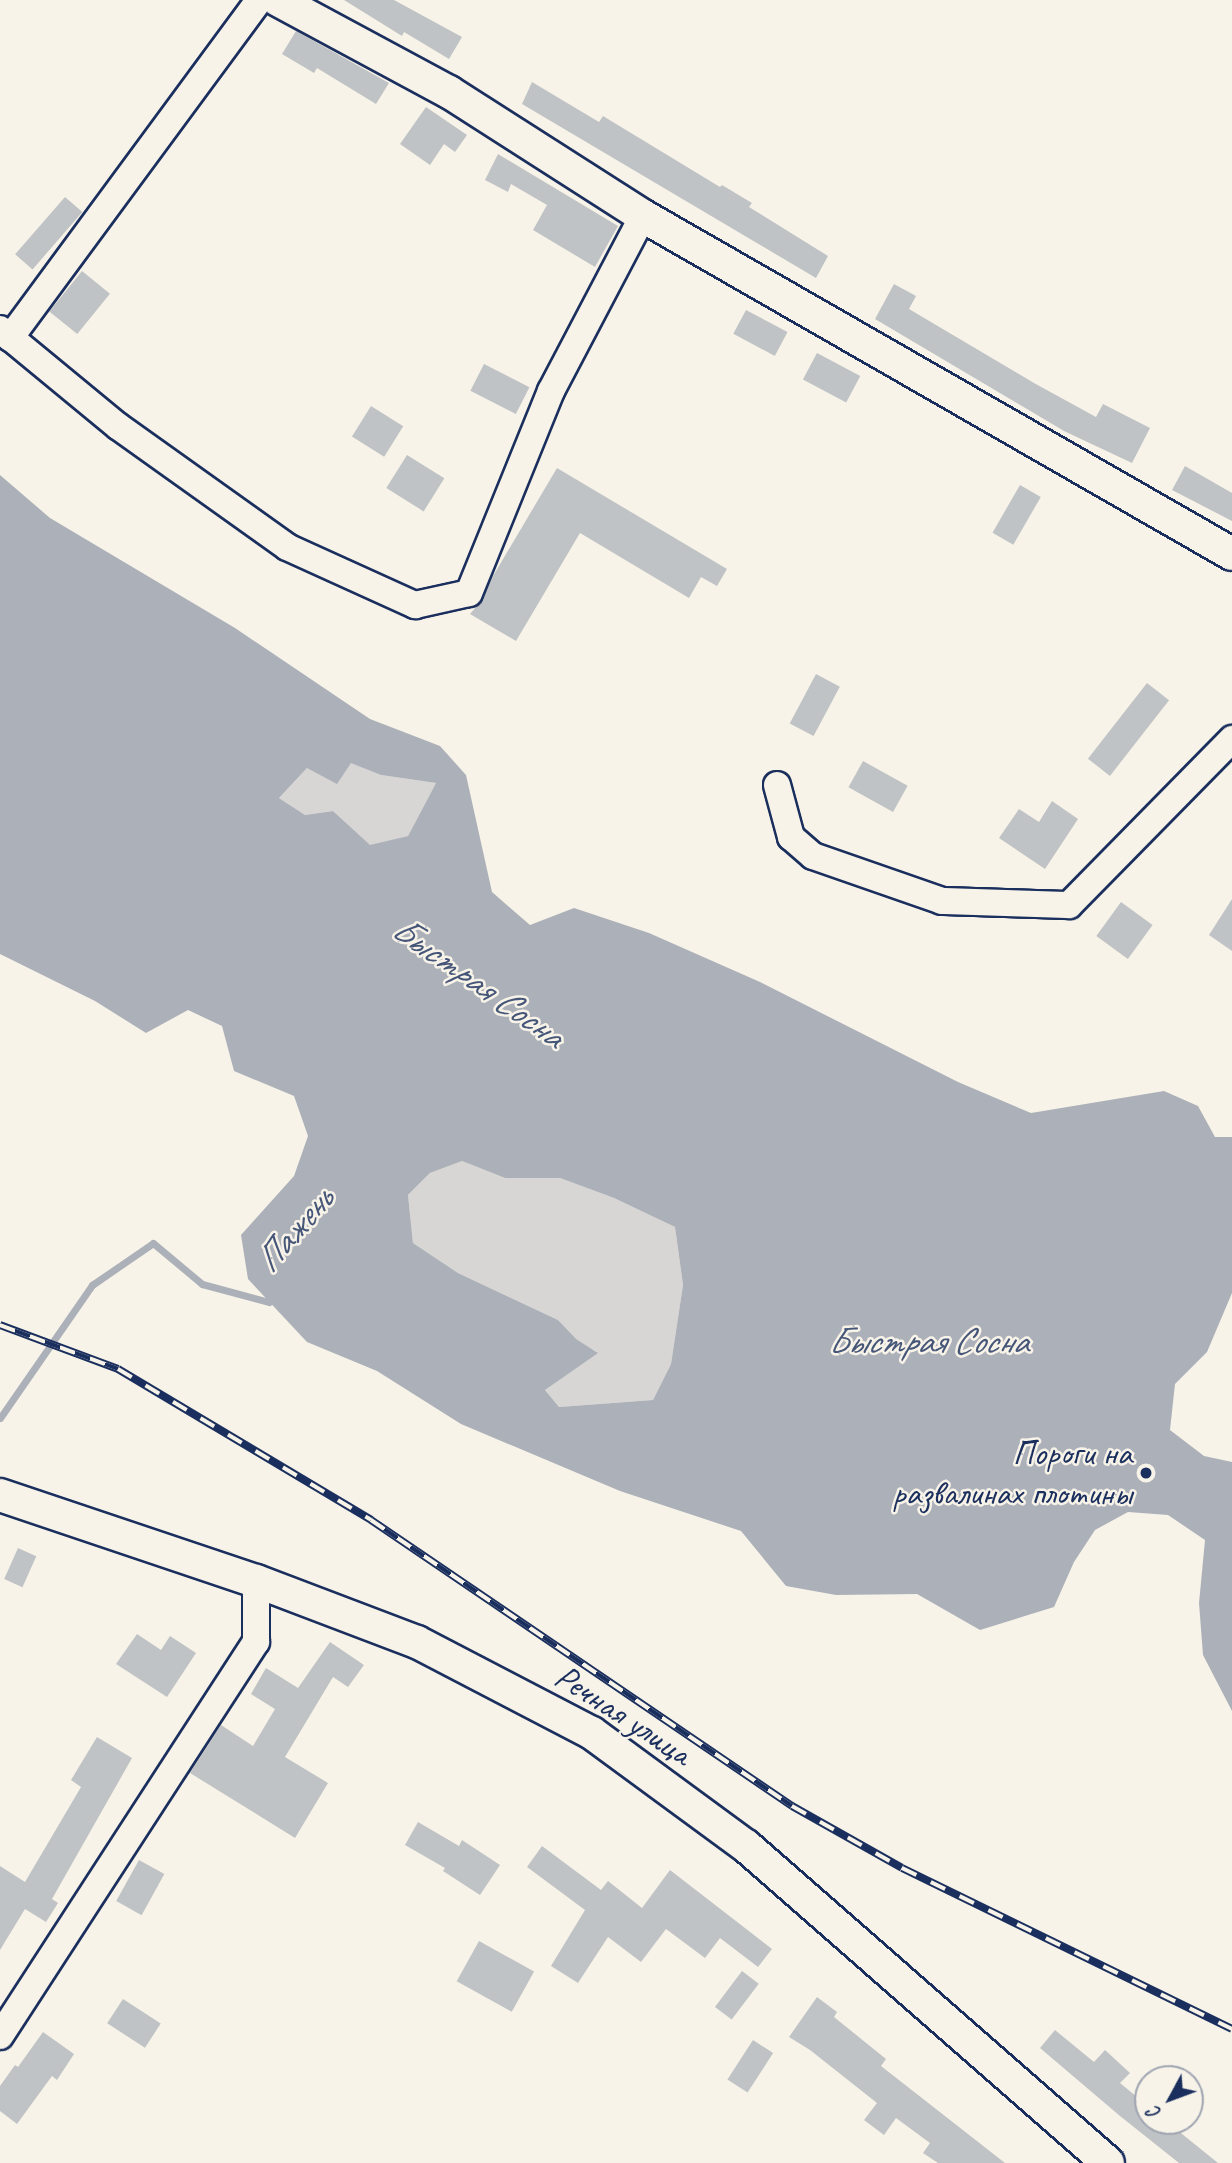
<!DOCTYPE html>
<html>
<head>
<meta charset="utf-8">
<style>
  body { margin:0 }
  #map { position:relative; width:1232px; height:2163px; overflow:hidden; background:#f7f3e8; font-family:Caveat,sans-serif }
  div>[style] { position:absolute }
  .green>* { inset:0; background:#d7d6d4 }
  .water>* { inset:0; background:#acb0b9 }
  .stream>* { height:7px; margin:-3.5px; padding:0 3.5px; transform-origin:3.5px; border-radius:3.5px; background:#acb0b9 }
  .building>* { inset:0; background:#c0c3c5; transform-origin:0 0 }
  .roads { filter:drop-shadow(2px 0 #1b2f5e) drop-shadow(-2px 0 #1b2f5e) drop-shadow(0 2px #1b2f5e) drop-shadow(0 -2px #1b2f5e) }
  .minor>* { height:26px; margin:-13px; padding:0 13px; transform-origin:13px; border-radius:13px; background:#f7f3e8 }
  .tertiary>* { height:32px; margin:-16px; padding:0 16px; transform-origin:16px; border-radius:16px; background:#f7f3e8 }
  .rail>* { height:8px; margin-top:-4px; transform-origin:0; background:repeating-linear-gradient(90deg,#f7f3e8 0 16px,#1b2f5e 0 32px); box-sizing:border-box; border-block:2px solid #1b2f5e }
  .dots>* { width:19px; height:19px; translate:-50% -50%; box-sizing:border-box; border:4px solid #f7f3e8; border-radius:50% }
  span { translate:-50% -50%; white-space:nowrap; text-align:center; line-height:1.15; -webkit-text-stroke:5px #f7f3e8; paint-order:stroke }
  .poi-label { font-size:35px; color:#1b2f5e }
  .right { translate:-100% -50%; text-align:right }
  .street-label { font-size:35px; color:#1b2f5e }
  .water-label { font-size:37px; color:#465679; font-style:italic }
  .north { position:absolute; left:1134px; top:2065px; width:70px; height:70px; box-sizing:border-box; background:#f7f3e8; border:2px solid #9fa5b1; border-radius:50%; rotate:229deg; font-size:19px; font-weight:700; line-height:28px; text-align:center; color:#1b2f5e }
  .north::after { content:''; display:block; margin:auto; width:24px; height:32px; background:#1b2f5e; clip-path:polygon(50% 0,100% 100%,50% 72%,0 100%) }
</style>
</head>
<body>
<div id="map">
  <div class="green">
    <div style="clip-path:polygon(351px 762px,381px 775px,436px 783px,408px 836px,370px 846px,333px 811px,305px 815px,279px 798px,307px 768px)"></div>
    <div style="clip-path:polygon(462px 1161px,505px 1178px,560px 1178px,614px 1198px,675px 1227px,683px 1285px,671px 1364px,653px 1400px,559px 1407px,545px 1390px,597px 1352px,576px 1340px,558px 1320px,458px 1273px,413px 1243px,408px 1195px,430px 1173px)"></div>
  </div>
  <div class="water">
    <div style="clip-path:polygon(evenodd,0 475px,50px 518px,235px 628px,370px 719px,440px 746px,466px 775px,492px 892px,530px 925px,574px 908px,649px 933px,760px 982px,958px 1082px,1031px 1113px,1164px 1091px,1198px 1106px,1215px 1137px,1232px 1137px,1232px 1293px,1207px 1352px,1175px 1384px,1170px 1430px,1204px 1456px,1232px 1462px,1232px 1711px,1203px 1655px,1199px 1603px,1205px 1540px,1168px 1515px,1128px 1512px,1095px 1530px,1074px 1562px,1054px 1607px,980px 1630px,917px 1594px,836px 1595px,786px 1586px,741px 1531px,620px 1491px,461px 1424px,377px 1371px,307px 1342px,248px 1279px,241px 1235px,294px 1176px,308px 1136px,294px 1096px,234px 1071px,222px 1026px,188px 1010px,146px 1033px,95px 1001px,0 954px,0 475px,351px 763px,381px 775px,436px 783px,408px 836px,370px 845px,333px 811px,305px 815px,279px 798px,307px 768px,337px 784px,351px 763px,0 475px,462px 1161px,505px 1178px,560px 1178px,614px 1198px,675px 1227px,683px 1285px,671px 1364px,653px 1400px,559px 1407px,545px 1390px,598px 1353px,576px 1339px,558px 1320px,458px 1273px,413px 1243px,408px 1195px,430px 1173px,462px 1161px)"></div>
  </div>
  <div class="stream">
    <div style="left:0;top:1418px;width:162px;rotate:-55.3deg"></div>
    <div style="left:92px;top:1285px;width:74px;rotate:-34.5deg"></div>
    <div style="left:153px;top:1243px;width:64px;rotate:39.9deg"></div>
    <div style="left:202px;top:1284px;width:69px;rotate:15deg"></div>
    <div style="left:269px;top:1302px;width:9px;rotate:-54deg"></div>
  </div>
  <div class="building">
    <div style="clip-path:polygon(344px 0,394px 0,462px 37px,449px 59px,404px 32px,402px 36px)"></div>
    <div style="clip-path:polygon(296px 31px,389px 83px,376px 104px,317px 68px,314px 73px,282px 54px)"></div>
    <div style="clip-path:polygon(532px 82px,599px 122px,603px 116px,720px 187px,722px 185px,752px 203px,749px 207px,828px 256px,816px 278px,522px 104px)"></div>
    <div style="clip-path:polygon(426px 107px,467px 135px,455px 152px,444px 144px,430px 165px,400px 144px)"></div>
    <div style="clip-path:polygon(498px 154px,618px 226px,595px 267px,533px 230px,547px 205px,511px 184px,508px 192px,485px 180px)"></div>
    <div style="left:65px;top:197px;width:23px;height:76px;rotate:41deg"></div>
    <div style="left:82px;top:271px;width:36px;height:52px;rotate:39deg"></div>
    <div style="clip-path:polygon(894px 284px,916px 296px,909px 309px,1034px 383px,1096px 417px,1103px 404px,1150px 428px,1132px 463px,1064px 431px,875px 319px)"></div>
    <div style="left:746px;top:310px;width:47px;height:27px;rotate:28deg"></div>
    <div style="left:817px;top:353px;width:49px;height:30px;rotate:28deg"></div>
    <div style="left:484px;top:364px;width:51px;height:30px;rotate:27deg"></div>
    <div style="left:371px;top:406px;width:38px;height:36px;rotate:32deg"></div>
    <div style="left:407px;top:455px;width:44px;height:39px;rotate:32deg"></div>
    <div style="clip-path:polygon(1185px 466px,1232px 493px,1232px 521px,1172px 490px)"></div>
    <div style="clip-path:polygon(557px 468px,727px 569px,717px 586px,701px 577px,689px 598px,580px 533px,516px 641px,470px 614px,483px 599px,493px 576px)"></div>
    <div style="left:1020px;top:485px;width:24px;height:55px;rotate:30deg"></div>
    <div style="left:816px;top:674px;width:27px;height:56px;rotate:28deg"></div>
    <div style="left:1147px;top:683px;width:28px;height:96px;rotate:38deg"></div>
    <div style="left:863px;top:761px;width:51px;height:30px;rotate:29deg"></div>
    <div style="clip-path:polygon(1052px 801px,1078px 819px,1045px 869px,999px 838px,1019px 809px,1039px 822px)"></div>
    <div style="clip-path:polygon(1232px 899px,1232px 951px,1209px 935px)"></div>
    <div style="left:1121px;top:902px;width:39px;height:42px;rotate:36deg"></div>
    <div style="left:18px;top:1548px;width:20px;height:34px;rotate:24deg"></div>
    <div style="clip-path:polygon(137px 1634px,161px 1650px,170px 1636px,196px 1653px,167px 1697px,116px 1664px)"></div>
    <div style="clip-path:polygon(330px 1642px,364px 1665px,348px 1687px,333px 1677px,285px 1757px,328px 1783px,295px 1838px,190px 1773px,221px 1725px,253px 1746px,275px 1709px,251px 1694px,266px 1668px,298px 1688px)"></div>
    <div style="clip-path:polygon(97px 1737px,132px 1758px,52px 1899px,58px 1903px,46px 1922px,25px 1909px,0 1950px,0 1866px,25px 1882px,81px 1787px,71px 1780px)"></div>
    <div style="clip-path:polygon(418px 1822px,459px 1846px,462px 1840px,500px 1865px,480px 1895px,443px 1871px,445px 1868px,405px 1845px)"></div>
    <div style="clip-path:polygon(542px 1846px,601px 1890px,608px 1881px,642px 1908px,670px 1870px,772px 1949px,758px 1967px,720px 1938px,705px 1958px,666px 1929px,641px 1962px,608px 1937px,578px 1983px,551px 1966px,585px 1910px,527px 1867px)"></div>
    <div style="left:139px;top:1860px;width:29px;height:47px;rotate:29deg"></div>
    <div style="left:479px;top:1941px;width:63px;height:46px;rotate:29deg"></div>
    <div style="left:742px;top:1971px;width:21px;height:45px;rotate:37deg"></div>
    <div style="clip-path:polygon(817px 1997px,837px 2012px,834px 2017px,886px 2059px,881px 2066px,1005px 2163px,938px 2163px,923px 2153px,930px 2143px,896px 2118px,884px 2135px,864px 2120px,877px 2103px,810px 2050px,789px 2037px)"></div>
    <div style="left:123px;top:1999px;width:45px;height:29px;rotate:33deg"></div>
    <div style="clip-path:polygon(1055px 2030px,1094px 2062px,1105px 2050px,1130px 2073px,1120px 2083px,1148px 2106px,1148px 2121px,1166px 2121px,1218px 2163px,1179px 2163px,1120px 2116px,1040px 2048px)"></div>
    <div style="clip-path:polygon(43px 2032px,74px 2054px,57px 2080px,52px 2076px,17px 2124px,0 2111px,0 2086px,15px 2065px,18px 2067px)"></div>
    <div style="left:753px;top:2040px;width:24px;height:47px;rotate:33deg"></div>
  </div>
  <div class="roads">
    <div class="minor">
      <div style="left:0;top:329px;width:154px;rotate:39.5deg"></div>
      <div style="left:119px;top:427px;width:206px;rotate:35.5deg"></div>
      <div style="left:287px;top:547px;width:141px;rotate:24.4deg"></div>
      <div style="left:415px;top:605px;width:55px;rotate:-12.5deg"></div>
      <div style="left:469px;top:593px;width:218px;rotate:-67.9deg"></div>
      <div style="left:551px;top:391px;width:198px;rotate:-62.3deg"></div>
      <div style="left:10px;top:338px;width:420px;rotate:-53.6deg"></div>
      <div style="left:777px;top:785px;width:54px;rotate:74.9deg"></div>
      <div style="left:791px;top:837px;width:29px;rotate:41deg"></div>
      <div style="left:813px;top:856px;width:137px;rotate:19.2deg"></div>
      <div style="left:942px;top:901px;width:127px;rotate:1.8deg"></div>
      <div style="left:1069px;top:905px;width:233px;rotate:-45.5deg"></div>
      <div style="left:0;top:2036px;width:470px;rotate:-57deg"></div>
      <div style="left:256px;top:1642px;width:61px;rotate:-90deg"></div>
    </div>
    <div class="tertiary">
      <div style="left:278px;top:0;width:194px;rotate:28.3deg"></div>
      <div style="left:449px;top:92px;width:230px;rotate:32.6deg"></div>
      <div style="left:643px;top:216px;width:679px;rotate:29.85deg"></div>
      <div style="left:0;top:1495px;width:270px;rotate:18.6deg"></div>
      <div style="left:256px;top:1581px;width:172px;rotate:20.8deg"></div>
      <div style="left:417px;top:1642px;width:197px;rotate:27.5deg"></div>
      <div style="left:592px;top:1733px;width:191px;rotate:36.3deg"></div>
      <div style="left:746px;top:1846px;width:481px;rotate:41.2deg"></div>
    </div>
  </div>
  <div class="rail">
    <div style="left:0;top:1325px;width:126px;rotate:20.4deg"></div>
    <div style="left:118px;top:1369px;width:295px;rotate:30.8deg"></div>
    <div style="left:371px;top:1520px;width:509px;rotate:34.19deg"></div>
    <div style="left:792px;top:1806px;width:126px;rotate:29.4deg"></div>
    <div style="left:902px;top:1868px;width:367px;rotate:26deg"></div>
  </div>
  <div class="dots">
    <div style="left:1146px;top:1473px;background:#1b2f5e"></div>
  </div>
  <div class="poi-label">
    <span class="right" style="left:1132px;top:1473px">Пороги на<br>развалинах плотины</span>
  </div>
  <div class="street-label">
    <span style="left:623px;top:1715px;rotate:33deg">Речная улица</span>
  </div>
  <div class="water-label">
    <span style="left:478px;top:982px;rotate:35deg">Быстрая Сосна</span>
    <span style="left:294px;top:1230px;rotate:-49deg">Пажень</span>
    <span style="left:928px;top:1341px">Быстрая Сосна</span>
  </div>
  <div class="north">С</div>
</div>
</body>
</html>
